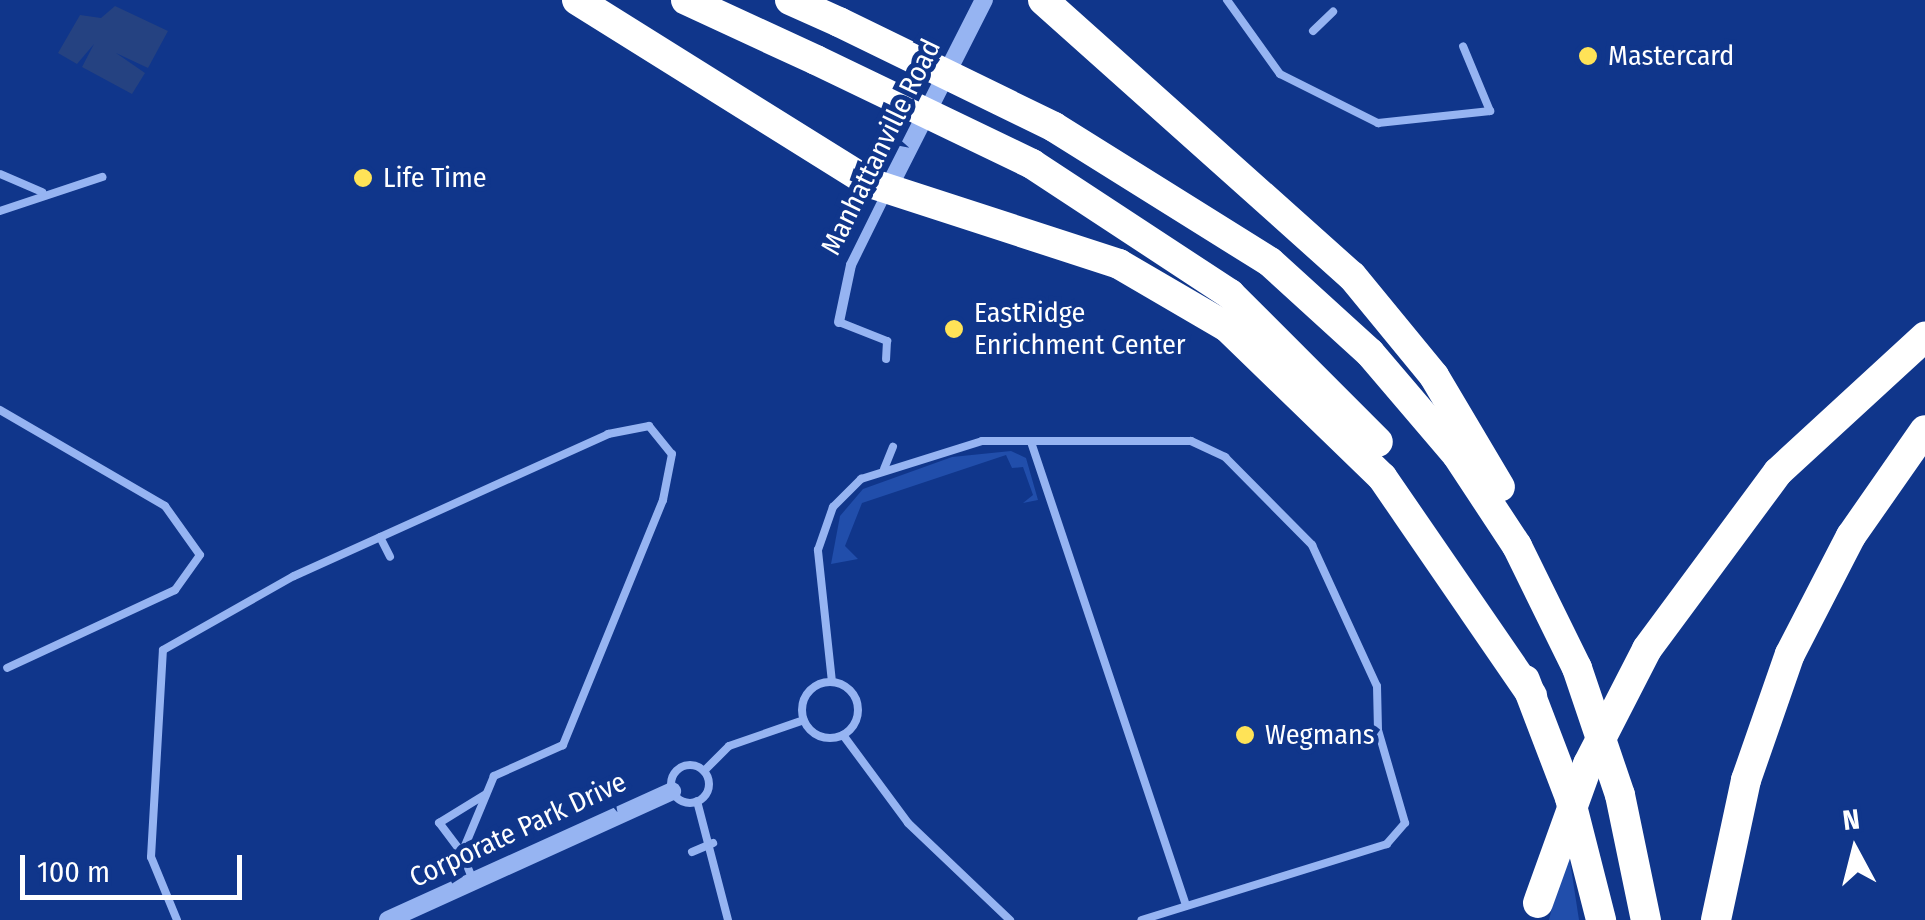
<!DOCTYPE html>
<html>
<head>
<meta charset="utf-8">
<style>
  body { margin:0 }
  #map { position:relative; width:1925px; height:920px; overflow:hidden; background:#10368b; font-family:"Fira Sans Condensed",sans-serif }
  div>[style] { position:absolute }
  .green>* { inset:0; background:#214eab }
  .water>* { inset:0; background:#254281 }
  .service>* { height:8px; margin:-4px; padding:0 4px; transform-origin:4px; border-radius:4px; background:#96b4f2 }
  .service>.ring { margin:-4px; padding:0; box-sizing:content-box; background:none; border:8px solid #96b4f2; border-radius:50% }
  .minor>* { height:10px; margin:-5px; padding:0 5px; transform-origin:5px; border-radius:5px; background:#96b4f2 }
  .tertiary>* { height:18px; margin:-9px; padding:0 9px; transform-origin:9px; border-radius:9px; background:#96b4f2 }
  .motorway>* { height:30px; margin:-15px; padding:0 15px; transform-origin:15px; border-radius:15px; background:#fff }
  .motorway-bridge>* { height:30px; margin:-15px; padding:0 15px; transform-origin:15px; border-radius:15px; background:#fff }
  .dots>* { width:28px; height:28px; translate:-50% -50%; box-sizing:border-box; border:5px solid #10368b; border-radius:50% }
  span { translate:-50% -50%; white-space:nowrap; text-align:center; line-height:1.15; -webkit-text-stroke:10px #10368b; paint-order:stroke }
  .poi-label { font-size:28px; color:#fff }
  .left { translate:0 -50%; text-align:left }
  .street-label { font-size:28px; color:#fff }
  .north { position:absolute; left:1805px; top:800px; width:100px; height:100px; -webkit-text-stroke:8px #10368b; paint-order:stroke; rotate:353deg; font-size:28px; font-weight:700; line-height:40px; text-align:center; color:#fff }
  .north::after { content:''; display:block; margin:auto; width:35px; height:45px; background:#fff; clip-path:polygon(50% 0,100% 100%,50% 72%,0 100%) }
  .scale { position:absolute; left:20px; top:855px; width:222px; height:45px; box-sizing:border-box; border:5px solid #fff; border-top:0; padding-left:12px; font-size:30px; line-height:35px; white-space:nowrap; color:#fff; -webkit-text-stroke:8px #10368b; paint-order:stroke }
</style>
</head>
<body>
<div id="map">
  <div class="green">
    <div style="clip-path:polygon(1011px 451px,1026px 458px,1038px 500px,1023px 503px,1033px 495px,1023px 467px,1012px 468px,1006px 455px,862px 503px,845px 546px,858px 559px,831px 564px,840px 516px,863px 489px,952px 457px)"></div>
    <div style="clip-path:polygon(1569px 855px,1579px 920px,1549px 920px,1552px 908px)"></div>
  </div>
  <div class="water">
    <div style="clip-path:polygon(115px 6px,168px 31px,148px 68px,116px 53px,145px 73px,132px 94px,82px 67px,94px 44px,77px 64px,58px 53px,80px 15px,101px 18px)"></div>
  </div>
  <div class="service">
    <div style="left:1227px;top:0;width:91px;rotate:54.4deg"></div>
    <div style="left:1280px;top:74px;width:110px;rotate:26.6deg"></div>
    <div style="left:1378px;top:123px;width:113px;rotate:-6.1deg"></div>
    <div style="left:1490px;top:111px;width:70px;rotate:-112.6deg"></div>
    <div style="left:1313px;top:31px;width:28px;rotate:-44deg"></div>
    <div style="left:0;top:174px;width:46px;rotate:23.2deg"></div>
    <div style="left:0;top:211px;width:108px;rotate:-18.4deg"></div>
    <div style="left:839px;top:322px;width:52px;rotate:21.6deg"></div>
    <div style="left:887px;top:341px;width:18px;rotate:93deg"></div>
    <div style="left:0;top:410px;width:191px;rotate:30.2deg"></div>
    <div style="left:165px;top:506px;width:60px;rotate:54.5deg"></div>
    <div style="left:200px;top:555px;width:43px;rotate:125.5deg"></div>
    <div style="left:175px;top:590px;width:185px;rotate:155.1deg"></div>
    <div style="left:1031px;top:442px;width:489px;rotate:71.5deg"></div>
    <div style="left:884px;top:469px;width:24px;rotate:-68deg"></div>
    <div style="left:380px;top:537px;width:22px;rotate:63deg"></div>
    <div style="left:832px;top:682px;width:133px;rotate:-96.1deg"></div>
    <div style="left:818px;top:550px;width:46px;rotate:-70.8deg"></div>
    <div style="left:833px;top:507px;width:40px;rotate:-45deg"></div>
    <div style="left:861px;top:479px;width:127px;rotate:-17.4deg"></div>
    <div style="left:982px;top:441px;width:209px"></div>
    <div style="left:1191px;top:441px;width:38px;rotate:25deg"></div>
    <div style="left:1225px;top:457px;width:124px;rotate:45.3deg"></div>
    <div style="left:1312px;top:545px;width:155px;rotate:65.3deg"></div>
    <div style="left:1377px;top:686px;width:44px;rotate:88.7deg"></div>
    <div style="left:1378px;top:730px;width:97px;rotate:73.8deg"></div>
    <div style="left:1405px;top:823px;width:28px;rotate:131deg"></div>
    <div style="left:1387px;top:844px;width:257px;rotate:162.8deg"></div>
    <div class="ring" style="left:802px;top:682px;width:48px;height:48px"></div>
    <div style="left:843px;top:735px;width:109px;rotate:53.5deg"></div>
    <div style="left:908px;top:823px;width:141px;rotate:43.6deg"></div>
    <div class="ring" style="left:671px;top:765px;width:30px;height:30px"></div>
    <div style="left:704px;top:771px;width:35px;rotate:-45deg"></div>
    <div style="left:729px;top:746px;width:79px;rotate:-19.1deg"></div>
    <div style="left:697px;top:801px;width:123px;rotate:75.4deg"></div>
    <div style="left:692px;top:852px;width:23px;rotate:-23deg"></div>
    <div style="left:462px;top:853px;width:38px;rotate:-127deg"></div>
    <div style="left:439px;top:823px;width:55px;rotate:-31.7deg"></div>
    <div style="left:177px;top:920px;width:68px;rotate:-112.4deg"></div>
    <div style="left:151px;top:857px;width:207px;rotate:-86.7deg"></div>
    <div style="left:163px;top:650px;width:150px;rotate:-29.5deg"></div>
    <div style="left:294px;top:576px;width:345px;rotate:-24.3deg"></div>
    <div style="left:608px;top:434px;width:42px;rotate:-11deg"></div>
    <div style="left:649px;top:426px;width:36px;rotate:51deg"></div>
    <div style="left:672px;top:454px;width:47px;rotate:101.1deg"></div>
    <div style="left:663px;top:500px;width:265px;rotate:112.2deg"></div>
    <div style="left:563px;top:745px;width:76px;rotate:155.8deg"></div>
    <div style="left:494px;top:776px;width:83px;rotate:112.6deg"></div>
    <div style="left:462px;top:853px;width:29px;rotate:68deg"></div>
  </div>
  <div class="minor">
    <div style="left:839px;top:322px;width:58px;rotate:-78.1deg"></div>
    <div style="left:851px;top:265px;width:81px;rotate:-63.7deg"></div>
  </div>
  <div class="tertiary">
    <div style="left:888px;top:189px;width:212px;rotate:-63.1deg"></div>
    <div style="left:388px;top:920px;width:312px;rotate:-24.4deg"></div>
  </div>
  <div class="motorway">
    <div style="left:577px;top:0;width:345px;rotate:32deg"></div>
    <div style="left:870px;top:183px;width:262px;rotate:18deg"></div>
    <div style="left:1119px;top:264px;width:125px;rotate:30.3deg"></div>
    <div style="left:1227px;top:327px;width:216px;rotate:44.1deg"></div>
    <div style="left:1382px;top:477px;width:265px;rotate:55.5deg"></div>
    <div style="left:686px;top:0;width:143px;rotate:24.8deg"></div>
    <div style="left:790px;top:0;width:54px;rotate:24.2deg"></div>
    <div style="left:1043px;top:0;width:414px;rotate:41.8deg"></div>
    <div style="left:1352px;top:276px;width:129px;rotate:50.6deg"></div>
    <div style="left:1434px;top:376px;width:129px;rotate:59.3deg"></div>
    <div style="left:1054px;top:127px;width:255px;rotate:32deg"></div>
    <div style="left:1270px;top:262px;width:135px;rotate:42.3deg"></div>
    <div style="left:1370px;top:353px;width:134px;rotate:49.5deg"></div>
    <div style="left:1457px;top:455px;width:109px;rotate:56.6deg"></div>
    <div style="left:1517px;top:546px;width:136px;rotate:63.8deg"></div>
    <div style="left:1577px;top:668px;width:134px;rotate:71.3deg"></div>
    <div style="left:1620px;top:795px;width:128px;rotate:78.3deg"></div>
    <div style="left:1032px;top:164px;width:237px;rotate:33.3deg"></div>
    <div style="left:1230px;top:294px;width:209px;rotate:45deg"></div>
    <div style="left:1647px;top:649px;width:220px;rotate:-53.5deg"></div>
    <div style="left:1778px;top:472px;width:200px;rotate:-42.6deg"></div>
    <div style="left:1525px;top:680px;width:126px;rotate:69.1deg"></div>
    <div style="left:1570px;top:798px;width:126px;rotate:75.7deg"></div>
    <div style="left:1716px;top:920px;width:143px;rotate:-77.9deg"></div>
    <div style="left:1746px;top:780px;width:133px;rotate:-70.8deg"></div>
    <div style="left:1790px;top:654px;width:133px;rotate:-62.7deg"></div>
    <div style="left:1851px;top:536px;width:129px;rotate:-55.1deg"></div>
  </div>
  <div class="motorway-bridge">
    <div style="left:839px;top:22px;width:239px;rotate:26deg"></div>
    <div style="left:816px;top:60px;width:240px;rotate:25.7deg"></div>
    <div style="left:1538px;top:903px;width:148px;rotate:-70.2deg"></div>
    <div style="left:1588px;top:764px;width:129px;rotate:-62.8deg"></div>
  </div>
  <div class="dots">
    <div style="left:1588px;top:56px;background:#ffe357"></div>
    <div style="left:363px;top:178px;background:#ffe357"></div>
    <div style="left:954px;top:329px;background:#ffe357"></div>
    <div style="left:1245px;top:735px;background:#ffe357"></div>
  </div>
  <div class="poi-label">
    <span class="left" style="left:1608px;top:56px">Mastercard</span>
    <span class="left" style="left:383px;top:178px">Life Time</span>
    <span class="left" style="left:974px;top:329px">EastRidge<br>Enrichment Center</span>
    <span class="left" style="left:1265px;top:735px">Wegmans</span>
  </div>
  <div class="street-label">
    <span style="left:881px;top:147px;rotate:-64deg">Manhattanville Road</span>
    <span style="left:518px;top:830px;rotate:-25deg">Corporate Park Drive</span>
  </div>
  <div class="north">N</div>
  <div class="scale">100 m</div>
</div>
</body>
</html>
